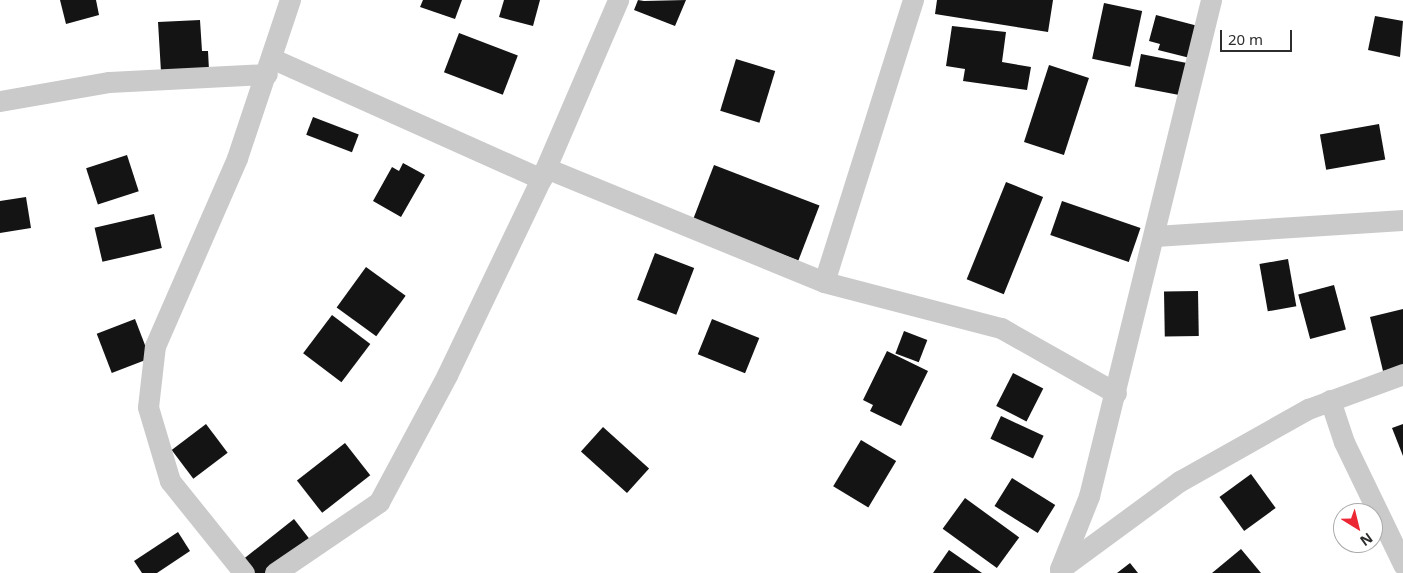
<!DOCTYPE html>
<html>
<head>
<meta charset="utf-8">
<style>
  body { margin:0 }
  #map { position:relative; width:1403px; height:573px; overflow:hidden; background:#fff; font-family:"Noto Sans",sans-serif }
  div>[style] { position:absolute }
  .building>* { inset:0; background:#141414; transform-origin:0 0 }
  .minor>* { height:21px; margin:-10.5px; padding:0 10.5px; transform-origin:10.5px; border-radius:10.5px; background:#cacaca }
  span { translate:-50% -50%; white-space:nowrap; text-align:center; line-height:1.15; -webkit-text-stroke:5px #fff; paint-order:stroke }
  .north { position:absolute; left:1333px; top:503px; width:50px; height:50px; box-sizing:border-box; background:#fff; border:1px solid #ababab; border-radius:50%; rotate:144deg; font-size:14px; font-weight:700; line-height:20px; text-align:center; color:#2d2d2d }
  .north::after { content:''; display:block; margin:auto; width:18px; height:22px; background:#eb2733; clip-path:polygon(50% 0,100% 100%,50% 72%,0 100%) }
  .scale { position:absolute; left:1220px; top:30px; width:72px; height:22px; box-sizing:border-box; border:2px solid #2d2d2d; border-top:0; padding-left:6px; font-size:15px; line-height:18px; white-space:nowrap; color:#2d2d2d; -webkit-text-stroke:4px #fff; paint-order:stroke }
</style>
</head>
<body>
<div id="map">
  <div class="building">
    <div style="clip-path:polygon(60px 0,96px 0,99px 15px,66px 24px)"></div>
    <div style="clip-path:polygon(423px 0,462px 0,455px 19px,420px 7px)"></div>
    <div style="clip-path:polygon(504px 0,540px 0,533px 26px,499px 17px)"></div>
    <div style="clip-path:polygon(638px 0,644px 1px,686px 0,675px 26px,634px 10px)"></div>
    <div style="clip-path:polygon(937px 0,1053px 0,1048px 32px,935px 14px)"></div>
    <div style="left:1104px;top:3px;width:39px;height:57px;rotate:12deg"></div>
    <div style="clip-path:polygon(1156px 15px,1198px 26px,1190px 58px,1158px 50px,1160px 44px,1149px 41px)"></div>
    <div style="clip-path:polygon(1375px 16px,1403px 21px,1400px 57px,1368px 50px)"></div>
    <div style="clip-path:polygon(200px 20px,202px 51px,208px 51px,209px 70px,161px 72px,158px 22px)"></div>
    <div style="clip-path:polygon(952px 26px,1006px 32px,1002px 62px,1031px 67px,1027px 90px,963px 81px,965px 69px,946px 66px)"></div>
    <div style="left:459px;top:33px;width:63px;height:42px;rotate:21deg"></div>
    <div style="left:1141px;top:54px;width:48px;height:33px;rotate:11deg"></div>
    <div style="left:736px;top:59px;width:41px;height:54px;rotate:17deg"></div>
    <div style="left:1049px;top:65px;width:42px;height:81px;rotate:18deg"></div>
    <div style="left:313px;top:117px;width:49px;height:19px;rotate:21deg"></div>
    <div style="left:1379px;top:124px;width:36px;height:60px;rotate:80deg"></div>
    <div style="left:127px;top:155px;width:38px;height:43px;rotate:72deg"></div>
    <div style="clip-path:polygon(403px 163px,425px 175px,401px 217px,373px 201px,392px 167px,399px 171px)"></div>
    <div style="left:714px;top:165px;width:113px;height:59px;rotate:21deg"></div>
    <div style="left:1006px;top:182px;width:40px;height:105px;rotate:22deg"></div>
    <div style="clip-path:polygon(26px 197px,31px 228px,0 233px,0 201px)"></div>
    <div style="left:1062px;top:201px;width:83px;height:36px;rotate:19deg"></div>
    <div style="left:154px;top:214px;width:35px;height:61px;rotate:77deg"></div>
    <div style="left:655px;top:253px;width:42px;height:50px;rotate:21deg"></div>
    <div style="left:1288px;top:259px;width:48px;height:29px;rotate:80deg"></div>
    <div style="left:366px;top:267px;width:49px;height:50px;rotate:36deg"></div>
    <div style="left:1334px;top:285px;width:46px;height:37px;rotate:75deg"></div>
    <div style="left:1198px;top:291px;width:45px;height:34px;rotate:89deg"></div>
    <div style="clip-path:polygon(1403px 309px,1403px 366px,1383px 371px,1370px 317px)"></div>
    <div style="left:332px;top:315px;width:48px;height:48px;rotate:37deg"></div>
    <div style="left:135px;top:319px;width:42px;height:41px;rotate:69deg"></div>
    <div style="left:712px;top:319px;width:51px;height:38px;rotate:22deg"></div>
    <div style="left:904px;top:331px;width:25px;height:24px;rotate:21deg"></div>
    <div style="clip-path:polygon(887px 351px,928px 371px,901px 426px,870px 411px,873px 405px,863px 400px)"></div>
    <div style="left:1013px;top:373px;width:34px;height:37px;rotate:27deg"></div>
    <div style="left:1001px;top:416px;width:47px;height:25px;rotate:25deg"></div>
    <div style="left:206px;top:424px;width:36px;height:43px;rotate:53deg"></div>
    <div style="clip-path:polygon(1403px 424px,1403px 456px,1392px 428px)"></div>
    <div style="left:603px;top:427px;width:62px;height:33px;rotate:42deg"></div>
    <div style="left:861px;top:440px;width:41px;height:54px;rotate:31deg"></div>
    <div style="left:345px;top:443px;width:41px;height:61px;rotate:52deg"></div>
    <div style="left:1251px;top:474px;width:42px;height:39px;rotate:54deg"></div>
    <div style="left:1012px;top:478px;width:51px;height:33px;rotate:32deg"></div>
    <div style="left:965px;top:498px;width:67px;height:38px;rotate:36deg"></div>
    <div style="clip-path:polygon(294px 519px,311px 541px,270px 573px,251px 573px,241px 561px)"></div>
    <div style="clip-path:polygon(178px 532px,190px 551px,157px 573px,142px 573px,134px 561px)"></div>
    <div style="clip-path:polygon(1241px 549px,1261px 573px,1212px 573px)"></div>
    <div style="clip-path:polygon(949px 550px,982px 573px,933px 573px)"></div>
    <div style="clip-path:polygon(1130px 563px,1138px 573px,1117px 573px)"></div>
  </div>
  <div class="minor">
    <div style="left:271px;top:58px;width:296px;rotate:24.1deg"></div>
    <div style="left:0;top:101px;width:111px;rotate:-9.9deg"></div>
    <div style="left:109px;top:82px;width:158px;rotate:-2.9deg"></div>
    <div style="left:546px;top:168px;width:300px;rotate:22.3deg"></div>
    <div style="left:824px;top:282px;width:183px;rotate:14.6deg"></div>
    <div style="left:1001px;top:328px;width:132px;rotate:29.5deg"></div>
    <div style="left:1155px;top:236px;width:249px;rotate:-3.7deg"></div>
    <div style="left:824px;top:282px;width:296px;rotate:-72.5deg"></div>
    <div style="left:1330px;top:400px;width:44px;rotate:71.6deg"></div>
    <div style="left:1344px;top:442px;width:136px;rotate:64.2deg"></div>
    <div style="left:1060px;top:569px;width:79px;rotate:-68.3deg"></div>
    <div style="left:1089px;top:496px;width:511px;rotate:-76.18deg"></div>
    <div style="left:1060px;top:569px;width:149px;rotate:-36.3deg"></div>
    <div style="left:1180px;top:481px;width:147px;rotate:-29.4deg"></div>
    <div style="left:1308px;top:409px;width:101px;rotate:-20.2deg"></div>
    <div style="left:244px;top:573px;width:118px;rotate:-128.8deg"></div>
    <div style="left:170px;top:481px;width:77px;rotate:-106.6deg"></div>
    <div style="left:148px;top:407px;width:61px;rotate:-83.5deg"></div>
    <div style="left:155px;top:346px;width:205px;rotate:-66.4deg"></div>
    <div style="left:237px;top:158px;width:167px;rotate:-71.5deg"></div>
    <div style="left:275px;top:573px;width:126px;rotate:-34.3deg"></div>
    <div style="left:379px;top:502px;width:144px;rotate:-61.8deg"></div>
    <div style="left:447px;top:375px;width:217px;rotate:-64.4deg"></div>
    <div style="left:541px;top:179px;width:195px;rotate:-66.7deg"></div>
  </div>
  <div class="north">N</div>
  <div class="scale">20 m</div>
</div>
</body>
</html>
